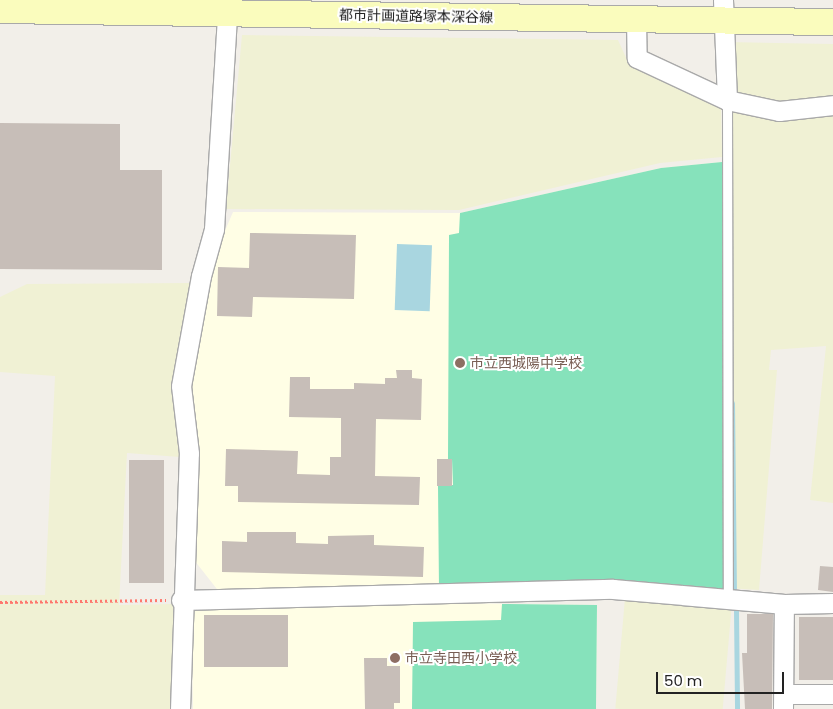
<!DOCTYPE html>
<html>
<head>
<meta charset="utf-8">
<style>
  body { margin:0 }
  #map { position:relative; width:833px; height:709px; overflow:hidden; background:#f2efe9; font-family:Poppins,"Noto Sans JP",sans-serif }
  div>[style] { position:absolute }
  .education>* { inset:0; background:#fffee5 }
  .farmland>* { inset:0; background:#f0f1d4; transform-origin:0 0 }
  .pitch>* { inset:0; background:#86e2bb }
  .water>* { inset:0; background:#a9d6e0; transform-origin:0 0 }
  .stream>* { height:5px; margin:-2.5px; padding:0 2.5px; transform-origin:2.5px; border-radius:2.5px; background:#a9d6e0 }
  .building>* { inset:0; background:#c7beb8; transform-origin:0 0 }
  .path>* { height:3px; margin-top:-1.5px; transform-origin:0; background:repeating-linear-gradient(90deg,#fe786e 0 2.5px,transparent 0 5px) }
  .roads { filter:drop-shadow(1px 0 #a9a9a9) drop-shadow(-1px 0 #a9a9a9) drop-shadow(0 1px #a9a9a9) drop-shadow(0 -1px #a9a9a9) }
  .lane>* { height:9px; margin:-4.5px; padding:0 4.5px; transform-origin:4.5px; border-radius:4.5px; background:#fff }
  .street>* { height:19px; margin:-9.5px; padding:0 9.5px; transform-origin:9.5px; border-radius:9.5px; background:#fff }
  .secondary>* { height:26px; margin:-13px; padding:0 13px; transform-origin:13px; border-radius:13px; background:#fafcbd }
  .dots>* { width:14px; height:14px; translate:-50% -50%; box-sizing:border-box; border:2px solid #fff; border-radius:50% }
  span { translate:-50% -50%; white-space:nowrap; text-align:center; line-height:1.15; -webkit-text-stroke:4px #fff; paint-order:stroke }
  .street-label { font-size:14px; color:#222 }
  .education-label { font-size:14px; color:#785e54 }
  .left { translate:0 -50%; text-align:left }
  .scale { position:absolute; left:656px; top:672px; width:128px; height:22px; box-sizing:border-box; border:2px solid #222; border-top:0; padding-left:6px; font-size:15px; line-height:18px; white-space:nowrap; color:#222; -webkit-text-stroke:4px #fff; paint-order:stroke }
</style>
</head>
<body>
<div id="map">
  <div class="education">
    <div style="clip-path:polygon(722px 162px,725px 592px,220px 593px,191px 556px,192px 382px,209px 268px,233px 212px,460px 213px,661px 168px)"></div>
    <div style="clip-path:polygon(360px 602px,597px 605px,596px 709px,193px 709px,192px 607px)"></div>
  </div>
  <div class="farmland">
    <div style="clip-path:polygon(242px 35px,618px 40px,628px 62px,721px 104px,722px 157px,660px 163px,459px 210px,226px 209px)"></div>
    <div style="clip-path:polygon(726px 42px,833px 44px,833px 503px,810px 500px,826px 346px,771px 350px,769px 370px,777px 370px,759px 590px,727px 588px)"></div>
    <div style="clip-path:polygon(193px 283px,173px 384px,180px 457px,127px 453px,119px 605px,173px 604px,173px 709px,0 709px,0 595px,45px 595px,55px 376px,0 372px,0 297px,27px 284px)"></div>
    <div style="left:625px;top:598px;width:107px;height:111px;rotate:5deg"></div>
  </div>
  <div class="pitch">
    <div style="clip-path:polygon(722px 162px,725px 592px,439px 589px,438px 486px,453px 485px,452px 459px,448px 459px,449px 235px,459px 233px,460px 213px,661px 168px)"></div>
    <div style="clip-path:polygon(502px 604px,597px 605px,596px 709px,412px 709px,413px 622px,501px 620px)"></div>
  </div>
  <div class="water">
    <div style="left:397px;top:244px;width:35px;height:66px;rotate:2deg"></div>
  </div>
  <div class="stream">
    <div style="left:732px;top:403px;width:189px;rotate:89.4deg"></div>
    <div style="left:736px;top:609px;width:100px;rotate:89.4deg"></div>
  </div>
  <div class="building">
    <div style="clip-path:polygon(0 123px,120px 124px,120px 170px,162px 170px,162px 270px,0 269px)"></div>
    <div style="clip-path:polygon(250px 233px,356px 235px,354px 299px,253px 297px,252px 317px,217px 316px,218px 267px,249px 268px)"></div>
    <div style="clip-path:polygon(396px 370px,412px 370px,412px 378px,422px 379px,421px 420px,376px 419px,375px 476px,420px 477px,419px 505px,238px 502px,238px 486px,225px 486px,226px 449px,298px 451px,297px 474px,330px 475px,330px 457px,341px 457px,341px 418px,289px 417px,290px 377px,310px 377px,310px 389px,354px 389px,354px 383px,385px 384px,385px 378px,397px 378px)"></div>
    <div style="left:437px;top:459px;width:15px;height:27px"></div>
    <div style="left:129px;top:460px;width:35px;height:123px"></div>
    <div style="clip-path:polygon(247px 532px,296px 532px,296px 543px,328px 544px,328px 536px,374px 535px,374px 545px,424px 547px,423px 577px,222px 572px,222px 541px,247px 542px)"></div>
    <div style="clip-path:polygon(820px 566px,833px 567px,833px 592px,818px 590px)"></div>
    <div style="clip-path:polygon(747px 614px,773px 614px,772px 709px,745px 709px,742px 653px,747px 653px)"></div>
    <div style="left:204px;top:615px;width:84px;height:52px"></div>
    <div style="left:799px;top:617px;width:34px;height:63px"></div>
    <div style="clip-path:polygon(364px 658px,387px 658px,387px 666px,400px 666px,400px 703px,394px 703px,394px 709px,365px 709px)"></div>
  </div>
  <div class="path">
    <div style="left:0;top:602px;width:166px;rotate:-0.7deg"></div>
  </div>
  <div class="roads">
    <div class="lane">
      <div style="left:727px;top:100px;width:498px;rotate:89.9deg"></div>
    </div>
    <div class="street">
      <div style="left:723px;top:0;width:100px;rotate:87.7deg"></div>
      <div style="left:636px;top:19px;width:39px;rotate:89deg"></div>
      <div style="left:637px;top:58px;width:99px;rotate:25deg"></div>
      <div style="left:727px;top:100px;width:53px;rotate:11.9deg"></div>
      <div style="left:779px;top:111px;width:54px;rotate:-6.3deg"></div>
      <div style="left:181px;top:600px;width:432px;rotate:-1.5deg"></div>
      <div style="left:613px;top:589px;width:172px;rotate:5deg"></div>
      <div style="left:784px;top:604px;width:49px;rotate:-1.2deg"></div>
      <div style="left:784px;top:694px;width:49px"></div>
      <div style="left:180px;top:709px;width:256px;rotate:-88deg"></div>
      <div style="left:189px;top:453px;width:67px;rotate:-96.8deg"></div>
      <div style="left:181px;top:386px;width:112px;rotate:-79.7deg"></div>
      <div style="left:201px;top:276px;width:49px;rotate:-74.5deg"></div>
      <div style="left:214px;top:229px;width:229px;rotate:-86.5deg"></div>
      <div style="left:783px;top:709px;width:105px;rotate:-89.5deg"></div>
    </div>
    <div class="secondary">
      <div style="left:0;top:10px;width:833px;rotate:0.83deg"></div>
    </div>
  </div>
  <div class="dots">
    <div style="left:460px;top:363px;background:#8d6e63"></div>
    <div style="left:395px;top:658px;background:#8d6e63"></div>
  </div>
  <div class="street-label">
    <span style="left:416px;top:16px;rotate:1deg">都市計画道路塚本深谷線</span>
  </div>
  <div class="education-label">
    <span class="left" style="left:470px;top:363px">市立西城陽中学校</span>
    <span class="left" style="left:405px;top:658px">市立寺田西小学校</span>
  </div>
  <div class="scale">50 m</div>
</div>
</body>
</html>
